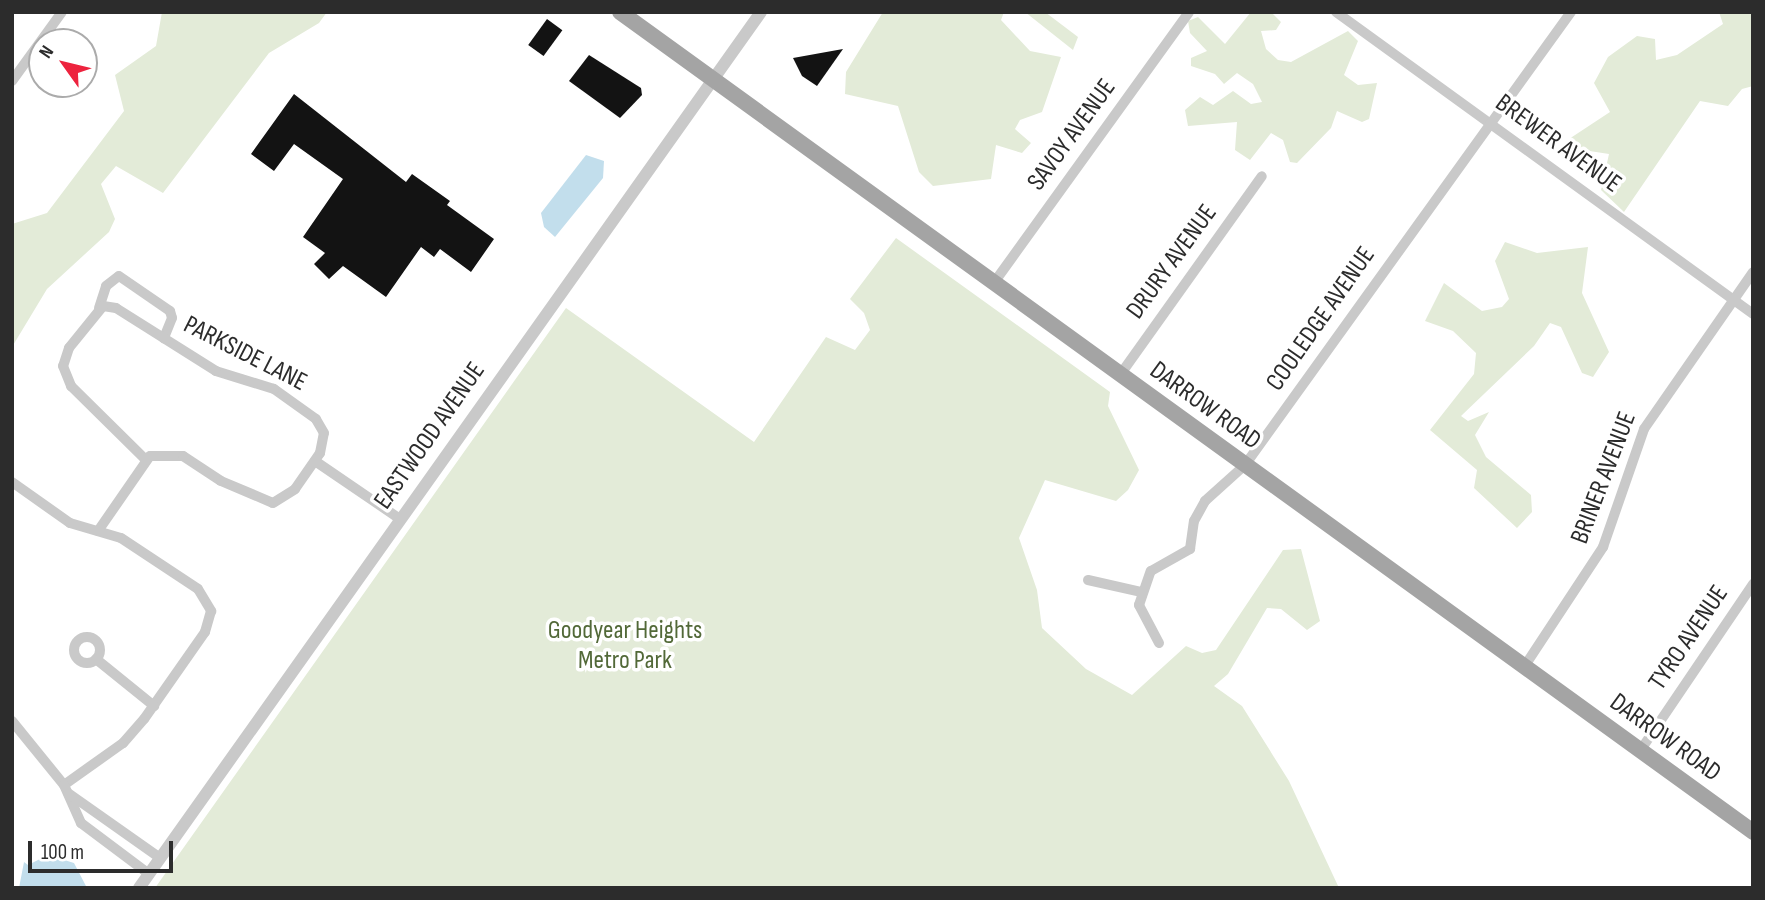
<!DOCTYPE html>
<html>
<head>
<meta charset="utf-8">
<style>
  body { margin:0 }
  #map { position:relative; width:1765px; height:900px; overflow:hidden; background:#fff; font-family:"Sofia Sans Condensed",sans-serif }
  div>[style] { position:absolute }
  .green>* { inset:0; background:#e3ebd8 }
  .water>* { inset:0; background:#c2deec }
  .building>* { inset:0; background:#131313; transform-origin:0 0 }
  .minor>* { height:10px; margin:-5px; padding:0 5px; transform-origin:5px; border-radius:5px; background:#c9c9c9 }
  .minor>.ring { margin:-5px; padding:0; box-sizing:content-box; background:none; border:10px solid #c9c9c9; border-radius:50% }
  .tertiary>* { height:12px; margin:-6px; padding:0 6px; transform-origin:6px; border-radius:6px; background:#c9c9c9 }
  .primary>* { height:16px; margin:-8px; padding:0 8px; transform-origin:8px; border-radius:8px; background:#a4a4a4 }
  span { translate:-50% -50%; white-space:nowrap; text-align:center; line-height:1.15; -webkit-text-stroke:7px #fff; paint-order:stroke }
  .street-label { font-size:26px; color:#2c2c2c }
  .park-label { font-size:26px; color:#526938 }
  .frame { position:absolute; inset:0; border:14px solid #2c2c2c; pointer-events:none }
  .north { position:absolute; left:28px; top:28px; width:70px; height:70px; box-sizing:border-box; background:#fff; border:2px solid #ababab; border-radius:50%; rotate:304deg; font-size:19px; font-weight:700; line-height:28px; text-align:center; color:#2c2c2c }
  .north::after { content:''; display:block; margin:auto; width:24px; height:32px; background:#ed233e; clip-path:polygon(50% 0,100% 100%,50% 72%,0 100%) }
  .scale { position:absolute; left:28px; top:841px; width:145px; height:32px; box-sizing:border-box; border:4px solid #2c2c2c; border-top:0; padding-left:9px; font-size:21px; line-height:24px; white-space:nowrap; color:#2c2c2c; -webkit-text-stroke:5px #fff; paint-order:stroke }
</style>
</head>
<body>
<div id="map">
  <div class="green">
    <div style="clip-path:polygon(162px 12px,327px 12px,319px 23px,269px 53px,163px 193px,116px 166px,101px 184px,115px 219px,109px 232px,47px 289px,12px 347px,12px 224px,47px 213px,124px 111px,115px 75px,156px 46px)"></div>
    <div style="clip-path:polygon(883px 12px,1004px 12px,1001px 20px,1030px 51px,1061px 57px,1042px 112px,1020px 120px,1015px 129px,1031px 143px,1022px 153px,996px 145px,991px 179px,933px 186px,919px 172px,898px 106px,845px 94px,846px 72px)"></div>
    <div style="clip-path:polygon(1025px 12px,1045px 12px,1078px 37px,1073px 50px)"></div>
    <div style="clip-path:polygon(1251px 12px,1271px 12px,1281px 22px,1276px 30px,1261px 31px,1266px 49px,1278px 60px,1291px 62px,1348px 31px,1358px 41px,1344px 75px,1358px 85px,1377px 83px,1369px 119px,1362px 122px,1337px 111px,1331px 128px,1297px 163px,1290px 162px,1283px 140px,1271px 133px,1250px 160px,1235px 150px,1237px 122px,1188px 126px,1185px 110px,1200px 97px,1213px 105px,1233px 91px,1251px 104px,1262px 102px,1253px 84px,1237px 73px,1224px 84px,1215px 74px,1191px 66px,1191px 58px,1207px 51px,1190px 33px,1188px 21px,1198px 17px,1225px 44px)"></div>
    <div style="clip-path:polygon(1719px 12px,1753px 12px,1753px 86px,1742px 89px,1728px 106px,1700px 101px,1624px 212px,1601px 190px,1609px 154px,1583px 150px,1569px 139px,1610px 112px,1594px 83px,1608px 57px,1637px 36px,1655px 39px,1656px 60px,1677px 55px,1723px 24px)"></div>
    <div style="clip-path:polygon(896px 238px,1110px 392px,1108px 406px,1139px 470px,1128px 490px,1116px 501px,1045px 480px,1019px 538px,1037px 590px,1042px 628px,1086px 669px,1132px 695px,1186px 646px,1202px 653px,1216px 650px,1283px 550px,1301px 549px,1320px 621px,1307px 630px,1281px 609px,1267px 608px,1228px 674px,1214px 686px,1242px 706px,1289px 781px,1339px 888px,155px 888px,566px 308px,754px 442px,826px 337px,855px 350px,870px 330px,864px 313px,850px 299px)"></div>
    <div style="clip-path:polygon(1505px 242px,1537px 253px,1588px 247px,1582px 293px,1609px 352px,1593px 377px,1582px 373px,1561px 327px,1550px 323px,1534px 346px,1461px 416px,1468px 421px,1489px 412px,1475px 435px,1486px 457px,1531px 495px,1532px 512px,1517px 528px,1474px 488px,1477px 470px,1430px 430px,1474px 374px,1476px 353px,1453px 331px,1425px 321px,1444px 283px,1482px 311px,1502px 307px,1509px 299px,1495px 261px)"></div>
  </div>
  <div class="water">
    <div style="clip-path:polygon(586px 155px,604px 161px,603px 178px,555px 237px,544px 227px,541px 213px)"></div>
    <div style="clip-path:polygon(48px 855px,74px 863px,87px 888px,19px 888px,24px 862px,28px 865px)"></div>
  </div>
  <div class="building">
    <div style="left:547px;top:19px;width:19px;height:32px;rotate:36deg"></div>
    <div style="clip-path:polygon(843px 49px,817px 86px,802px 76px,793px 58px)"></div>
    <div style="clip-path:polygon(589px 55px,641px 88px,642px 95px,620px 118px,569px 81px)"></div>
    <div style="clip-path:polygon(294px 94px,406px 182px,412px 174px,450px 201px,447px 205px,494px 239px,471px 272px,440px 249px,434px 257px,421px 247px,386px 297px,343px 266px,329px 279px,314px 264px,325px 253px,303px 237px,343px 179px,294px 144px,274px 171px,251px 154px)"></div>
  </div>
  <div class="minor">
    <div style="left:1336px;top:12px;width:515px;rotate:35.91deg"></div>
    <div style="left:12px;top:81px;width:85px;rotate:-54.1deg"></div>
    <div style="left:993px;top:284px;width:335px;rotate:-54.2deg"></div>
    <div style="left:99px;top:308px;width:23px;rotate:-72deg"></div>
    <div style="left:106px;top:286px;width:16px;rotate:-38deg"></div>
    <div style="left:119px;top:276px;width:62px;rotate:34.5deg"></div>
    <div style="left:170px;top:311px;width:7px;rotate:74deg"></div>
    <div style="left:172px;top:318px;width:22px;rotate:112deg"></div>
    <div style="left:1120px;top:375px;width:244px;rotate:-54.5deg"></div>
    <div style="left:315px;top:461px;width:103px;rotate:34.3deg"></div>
    <div style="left:12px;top:482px;width:71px;rotate:35.3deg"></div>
    <div style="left:70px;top:523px;width:53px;rotate:16.4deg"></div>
    <div style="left:121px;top:538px;width:92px;rotate:33.5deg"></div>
    <div style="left:198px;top:589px;width:26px;rotate:59deg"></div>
    <div style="left:211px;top:611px;width:22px;rotate:106deg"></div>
    <div style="left:205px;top:632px;width:106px;rotate:125deg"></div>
    <div style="left:144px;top:719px;width:32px;rotate:131deg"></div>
    <div style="left:123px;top:743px;width:72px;rotate:144.6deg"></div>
    <div style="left:98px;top:531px;width:91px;rotate:-55.3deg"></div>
    <div style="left:150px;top:456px;width:33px"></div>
    <div style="left:183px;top:456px;width:45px;rotate:33.3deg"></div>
    <div style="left:221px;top:481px;width:56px;rotate:22.9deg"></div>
    <div style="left:273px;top:503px;width:26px;rotate:-32deg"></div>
    <div style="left:295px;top:489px;width:44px;rotate:-55.2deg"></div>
    <div style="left:320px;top:453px;width:20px;rotate:-79deg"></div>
    <div style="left:324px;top:433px;width:16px;rotate:-120deg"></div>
    <div style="left:316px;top:419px;width:52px;rotate:-144.5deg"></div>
    <div style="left:274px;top:389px;width:61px;rotate:-162.8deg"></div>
    <div style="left:216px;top:371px;width:118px;rotate:-147.8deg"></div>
    <div style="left:116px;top:308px;width:13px;rotate:-171deg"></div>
    <div style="left:103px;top:306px;width:54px;rotate:129deg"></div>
    <div style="left:69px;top:348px;width:19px;rotate:108deg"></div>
    <div style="left:63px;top:366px;width:22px;rotate:68deg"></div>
    <div style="left:71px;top:386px;width:105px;rotate:44.6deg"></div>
    <div style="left:1088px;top:580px;width:54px;rotate:12.8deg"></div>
    <div class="ring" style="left:74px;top:637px;width:16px;height:16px"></div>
    <div style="left:1159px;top:643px;width:43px;rotate:-117.8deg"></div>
    <div style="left:1139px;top:605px;width:36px;rotate:-71deg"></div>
    <div style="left:1151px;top:571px;width:45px;rotate:-29.4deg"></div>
    <div style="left:1190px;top:549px;width:28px;rotate:-82deg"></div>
    <div style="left:1194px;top:521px;width:23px;rotate:-61deg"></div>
    <div style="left:1205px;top:501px;width:54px;rotate:-42deg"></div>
    <div style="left:1245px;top:465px;width:558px;rotate:-54.26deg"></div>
    <div style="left:96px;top:659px;width:75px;rotate:39deg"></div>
    <div style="left:1524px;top:667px;width:144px;rotate:-56.6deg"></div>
    <div style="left:1603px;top:547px;width:125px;rotate:-70.8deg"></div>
    <div style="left:1644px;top:429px;width:191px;rotate:-55.2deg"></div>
    <div style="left:12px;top:721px;width:82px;rotate:50.9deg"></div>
    <div style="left:64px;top:785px;width:42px;rotate:65.9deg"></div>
    <div style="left:81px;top:823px;width:85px;rotate:36.9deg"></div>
    <div style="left:1640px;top:751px;width:202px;rotate:-55.9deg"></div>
    <div style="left:68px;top:793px;width:113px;rotate:35.2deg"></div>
  </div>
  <div class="tertiary">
    <div style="left:139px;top:888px;width:1074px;rotate:-54.62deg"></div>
  </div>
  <div class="primary">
    <div style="left:620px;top:12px;width:1399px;rotate:35.89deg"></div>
  </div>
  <div class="street-label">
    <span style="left:1072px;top:135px;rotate:-54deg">SAVOY AVENUE</span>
    <span style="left:1558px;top:144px;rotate:36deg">BREWER AVENUE</span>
    <span style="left:1172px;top:262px;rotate:-54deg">DRURY AVENUE</span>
    <span style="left:1321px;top:319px;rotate:-55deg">COOLEDGE AVENUE</span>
    <span style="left:245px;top:354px;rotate:27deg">PARKSIDE LANE</span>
    <span style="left:1205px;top:406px;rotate:36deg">DARROW ROAD</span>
    <span style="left:430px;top:436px;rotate:-55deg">EASTWOOD AVENUE</span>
    <span style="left:1604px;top:478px;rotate:-69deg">BRINER AVENUE</span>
    <span style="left:1689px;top:638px;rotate:-56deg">TYRO AVENUE</span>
    <span style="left:1665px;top:738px;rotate:36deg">DARROW ROAD</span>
  </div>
  <div class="park-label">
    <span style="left:625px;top:646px">Goodyear Heights<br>Metro Park</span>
  </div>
  <div class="frame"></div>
  <div class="north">N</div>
  <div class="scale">100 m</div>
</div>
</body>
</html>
